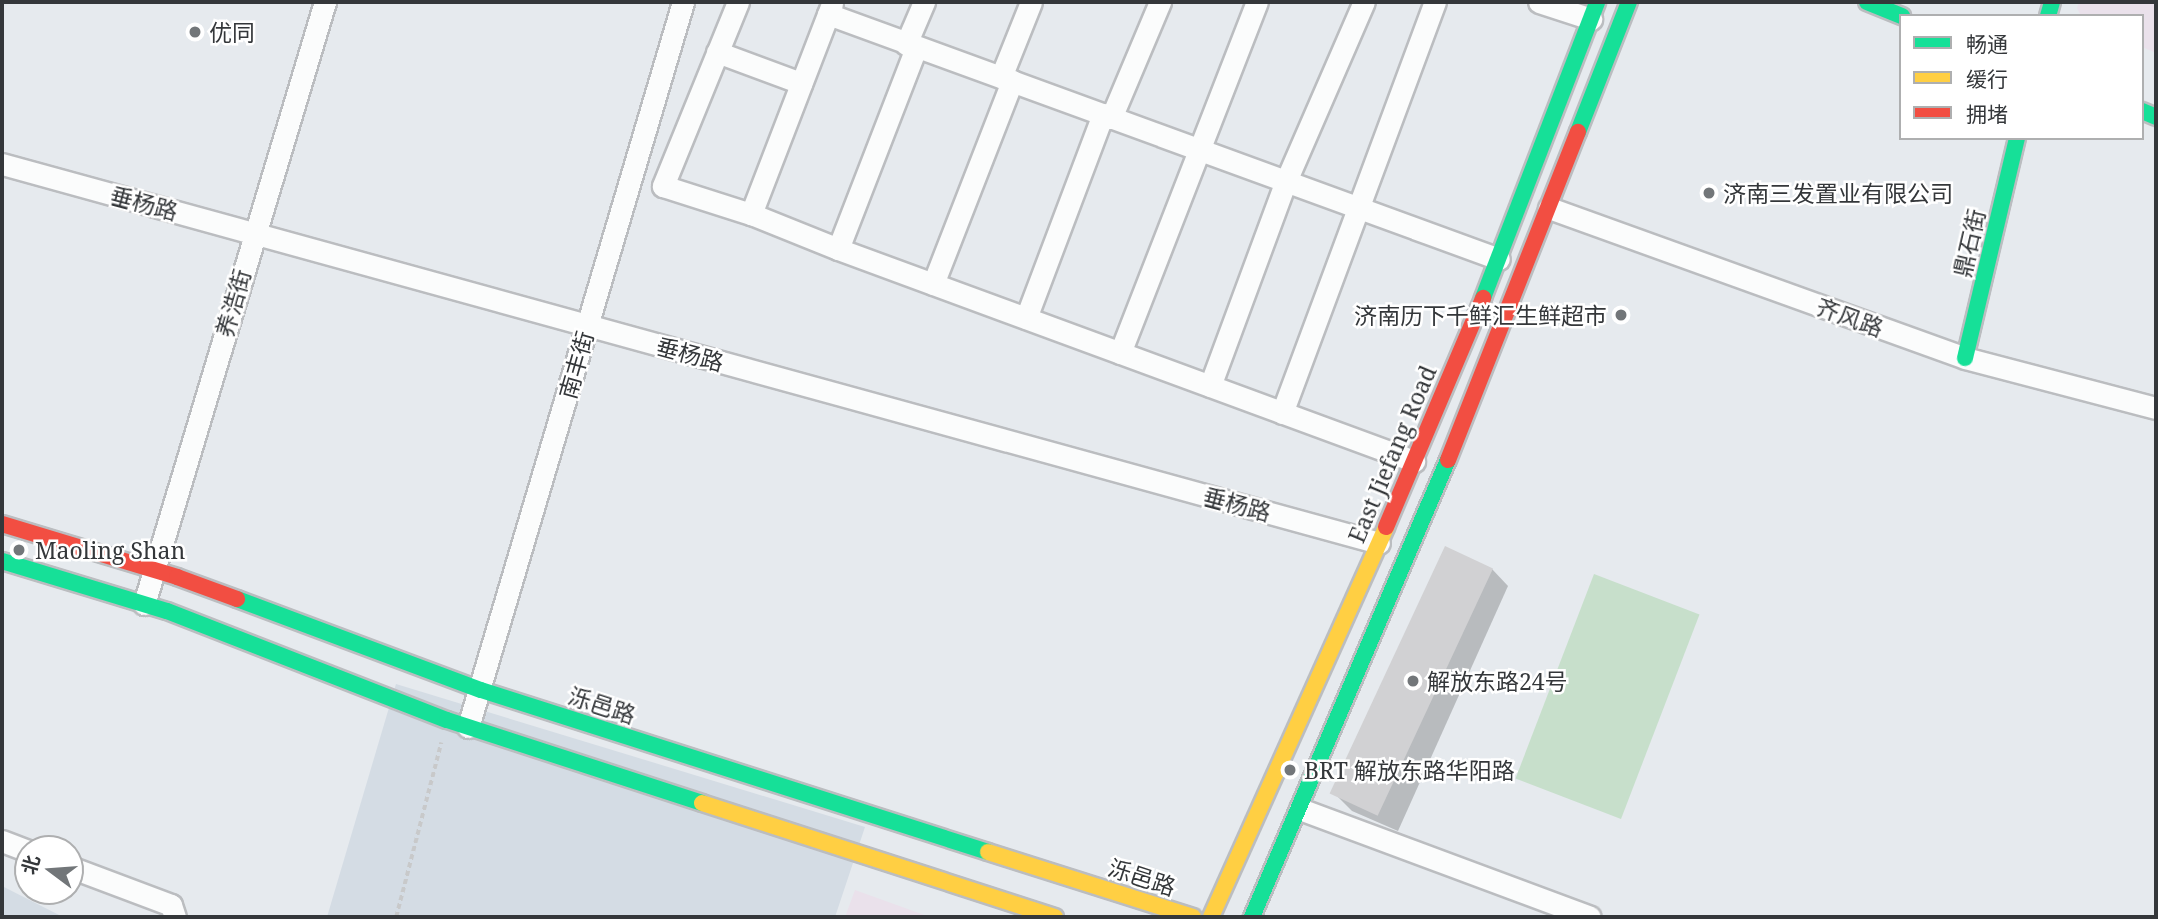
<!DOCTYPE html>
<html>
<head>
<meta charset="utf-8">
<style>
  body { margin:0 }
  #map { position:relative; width:2158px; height:919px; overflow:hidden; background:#e6eaee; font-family:"Noto Serif","Noto Sans SC",serif }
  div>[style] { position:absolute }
  .commercial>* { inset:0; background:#eae1eb }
  .built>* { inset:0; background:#d4dce4 }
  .green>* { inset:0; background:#c7dfcb; transform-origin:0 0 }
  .shadow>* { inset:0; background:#0003 }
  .building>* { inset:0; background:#d1d1d3; transform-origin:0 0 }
  .path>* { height:3.5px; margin-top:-1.75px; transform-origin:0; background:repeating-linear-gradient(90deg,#c8c9ca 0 5px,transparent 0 8.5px) }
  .roads { filter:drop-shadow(2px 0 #bbbdc0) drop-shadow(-2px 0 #bbbdc0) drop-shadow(0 2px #bbbdc0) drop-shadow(0 -2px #bbbdc0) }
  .street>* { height:21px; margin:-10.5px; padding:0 10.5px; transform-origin:10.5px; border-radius:10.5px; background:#fbfcfc }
  .fast>* { height:16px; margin:-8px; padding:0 8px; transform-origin:8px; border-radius:8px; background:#16e098 }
  .slow>* { height:16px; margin:-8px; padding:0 8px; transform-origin:8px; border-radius:8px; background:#ffcf43 }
  .jam>* { height:16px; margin:-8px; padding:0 8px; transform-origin:8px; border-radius:8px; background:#f24e42 }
  .dots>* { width:19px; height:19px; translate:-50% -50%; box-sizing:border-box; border:4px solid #fff; border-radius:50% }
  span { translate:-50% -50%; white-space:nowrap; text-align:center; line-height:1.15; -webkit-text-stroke:5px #fff; paint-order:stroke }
  .poi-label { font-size:23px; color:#34373a }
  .left { translate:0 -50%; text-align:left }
  .right { translate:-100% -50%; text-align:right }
  .street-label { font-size:23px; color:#34373a }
  .frame { position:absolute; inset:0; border:4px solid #34373a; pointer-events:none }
  .legend { position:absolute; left:1899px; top:14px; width:245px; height:126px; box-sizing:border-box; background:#fff; border:2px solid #aeafb0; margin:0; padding:9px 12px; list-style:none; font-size:21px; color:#34373a }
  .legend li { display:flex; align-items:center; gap:14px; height:35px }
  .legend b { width:35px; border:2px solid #aeafb0 }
  .north { position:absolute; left:14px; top:835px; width:70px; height:70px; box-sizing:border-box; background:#fff; border:2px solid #aeafb0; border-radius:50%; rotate:286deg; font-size:19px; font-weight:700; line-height:28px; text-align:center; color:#34373a }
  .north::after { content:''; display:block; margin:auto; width:24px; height:32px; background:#727679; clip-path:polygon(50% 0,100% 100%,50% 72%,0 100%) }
</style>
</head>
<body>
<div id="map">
  <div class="commercial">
    <div style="clip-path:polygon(2079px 2px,2156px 2px,2156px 53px,2142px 47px,2142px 16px,2081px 16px,2077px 8px)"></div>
    <div style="clip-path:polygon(855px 890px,930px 917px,845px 917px)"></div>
  </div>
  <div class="built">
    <div style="clip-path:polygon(396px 684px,865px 827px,835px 917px,327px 917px)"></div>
    <div style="clip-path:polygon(2px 886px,63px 917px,2px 917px)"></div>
  </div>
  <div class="green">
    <div style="left:1594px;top:574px;width:113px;height:219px;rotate:21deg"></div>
  </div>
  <div class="shadow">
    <div style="clip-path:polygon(1492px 569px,1508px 586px,1398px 831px,1352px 811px,1335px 794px)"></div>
  </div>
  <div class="building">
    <div style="left:1445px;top:546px;width:53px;height:273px;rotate:25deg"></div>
  </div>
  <div class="path">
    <div style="left:396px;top:917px;width:180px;rotate:-75.5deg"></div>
  </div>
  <div class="roads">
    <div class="street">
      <div style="left:738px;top:2px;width:199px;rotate:112.2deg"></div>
      <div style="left:663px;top:186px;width:92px;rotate:17.7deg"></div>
      <div style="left:751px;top:214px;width:225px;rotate:-68.9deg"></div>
      <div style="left:1539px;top:2px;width:55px;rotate:18.1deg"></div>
      <div style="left:828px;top:14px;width:714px;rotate:20.06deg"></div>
      <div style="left:906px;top:44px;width:46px;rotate:-66.8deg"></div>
      <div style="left:717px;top:52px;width:90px;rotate:20.3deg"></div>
      <div style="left:1001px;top:77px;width:81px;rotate:-68.2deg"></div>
      <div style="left:1111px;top:118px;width:126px;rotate:-67.1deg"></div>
      <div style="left:2px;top:164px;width:1428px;rotate:15.39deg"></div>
      <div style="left:1549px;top:208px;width:442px;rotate:19.8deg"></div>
      <div style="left:1965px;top:358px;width:197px;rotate:14.7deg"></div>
      <div style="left:751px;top:214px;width:94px;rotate:21.9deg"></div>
      <div style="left:838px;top:249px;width:614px;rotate:20.21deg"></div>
      <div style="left:838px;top:249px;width:216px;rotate:-68.8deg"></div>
      <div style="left:933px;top:284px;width:218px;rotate:-68.7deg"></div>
      <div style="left:1026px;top:318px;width:218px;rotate:-69.3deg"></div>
      <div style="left:1120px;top:353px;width:377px;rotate:-68.7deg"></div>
      <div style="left:1210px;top:386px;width:219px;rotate:-69.7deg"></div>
      <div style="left:1286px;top:181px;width:195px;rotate:-66.5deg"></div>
      <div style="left:1282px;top:413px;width:439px;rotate:-69.6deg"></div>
      <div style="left:144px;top:604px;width:629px;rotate:-73.27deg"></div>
      <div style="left:468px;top:727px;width:756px;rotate:-73.48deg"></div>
      <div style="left:1300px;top:809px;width:309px;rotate:20.4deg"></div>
      <div style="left:2px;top:841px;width:28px;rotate:21deg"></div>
      <div style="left:70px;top:867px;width:108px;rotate:20.6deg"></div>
      <div style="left:171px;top:905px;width:13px;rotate:72deg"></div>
    </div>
    <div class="fast">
      <div style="left:1867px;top:2px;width:38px;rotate:22deg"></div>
      <div style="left:2048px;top:16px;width:15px;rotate:-74deg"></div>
      <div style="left:2142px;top:111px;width:15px;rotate:23deg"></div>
      <div style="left:1578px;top:132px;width:140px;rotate:-68.6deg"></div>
      <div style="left:1483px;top:298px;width:317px;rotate:-68.9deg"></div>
      <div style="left:1965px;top:358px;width:226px;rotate:-76.7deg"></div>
      <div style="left:2px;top:561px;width:172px;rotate:16.9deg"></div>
      <div style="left:167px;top:611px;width:300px;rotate:21.3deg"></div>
      <div style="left:447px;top:720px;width:268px;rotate:18deg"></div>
      <div style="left:237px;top:599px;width:260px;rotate:20.5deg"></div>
      <div style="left:481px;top:690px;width:532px;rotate:17.72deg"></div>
      <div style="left:1252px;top:917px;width:497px;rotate:-66.8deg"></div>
    </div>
    <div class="slow">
      <div style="left:702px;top:803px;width:371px;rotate:17.9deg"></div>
      <div style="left:988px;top:852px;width:215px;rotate:17.6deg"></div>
      <div style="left:1211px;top:917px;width:427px;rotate:-65.8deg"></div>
    </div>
    <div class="jam">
      <div style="left:1448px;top:460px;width:353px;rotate:-68.4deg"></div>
      <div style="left:2px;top:524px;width:183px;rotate:16.8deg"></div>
      <div style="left:177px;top:577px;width:64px;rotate:20.1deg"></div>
      <div style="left:1386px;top:527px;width:249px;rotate:-67deg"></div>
    </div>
  </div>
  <div class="dots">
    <div style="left:195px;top:32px;background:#727679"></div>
    <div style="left:1709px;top:193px;background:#727679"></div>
    <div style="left:1621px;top:315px;background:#727679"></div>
    <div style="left:19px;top:550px;background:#727679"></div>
    <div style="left:1413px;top:681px;background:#727679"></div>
    <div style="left:1290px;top:770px;background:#727679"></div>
  </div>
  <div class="poi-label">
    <span class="left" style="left:209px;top:32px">优同</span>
    <span class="left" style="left:1723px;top:193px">济南三发置业有限公司</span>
    <span class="right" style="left:1607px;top:315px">济南历下千鲜汇生鲜超市</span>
    <span class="left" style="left:35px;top:550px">Maoling Shan</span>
    <span class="left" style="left:1427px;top:681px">解放东路24号</span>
    <span class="left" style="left:1304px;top:770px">BRT 解放东路华阳路</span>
  </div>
  <div class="street-label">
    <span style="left:144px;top:203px;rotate:15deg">垂杨路</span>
    <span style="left:1969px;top:243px;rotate:-77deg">鼎石街</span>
    <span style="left:233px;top:303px;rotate:-74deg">养浩街</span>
    <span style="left:1850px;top:317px;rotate:20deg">齐风路</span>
    <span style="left:690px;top:354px;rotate:15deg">垂杨路</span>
    <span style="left:576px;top:365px;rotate:-74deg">南丰街</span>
    <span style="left:1392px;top:454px;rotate:-67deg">East Jiefang Road</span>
    <span style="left:1237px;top:504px;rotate:15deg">垂杨路</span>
    <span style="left:602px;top:705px;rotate:18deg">泺邑路</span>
    <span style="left:1142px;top:877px;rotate:18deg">泺邑路</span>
  </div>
  <div class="frame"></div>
  <ul class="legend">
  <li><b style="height:9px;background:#16e098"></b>畅通</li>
  <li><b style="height:9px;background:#ffcf43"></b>缓行</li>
  <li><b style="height:9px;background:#f24e42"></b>拥堵</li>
  </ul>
  <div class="north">北</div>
</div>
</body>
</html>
